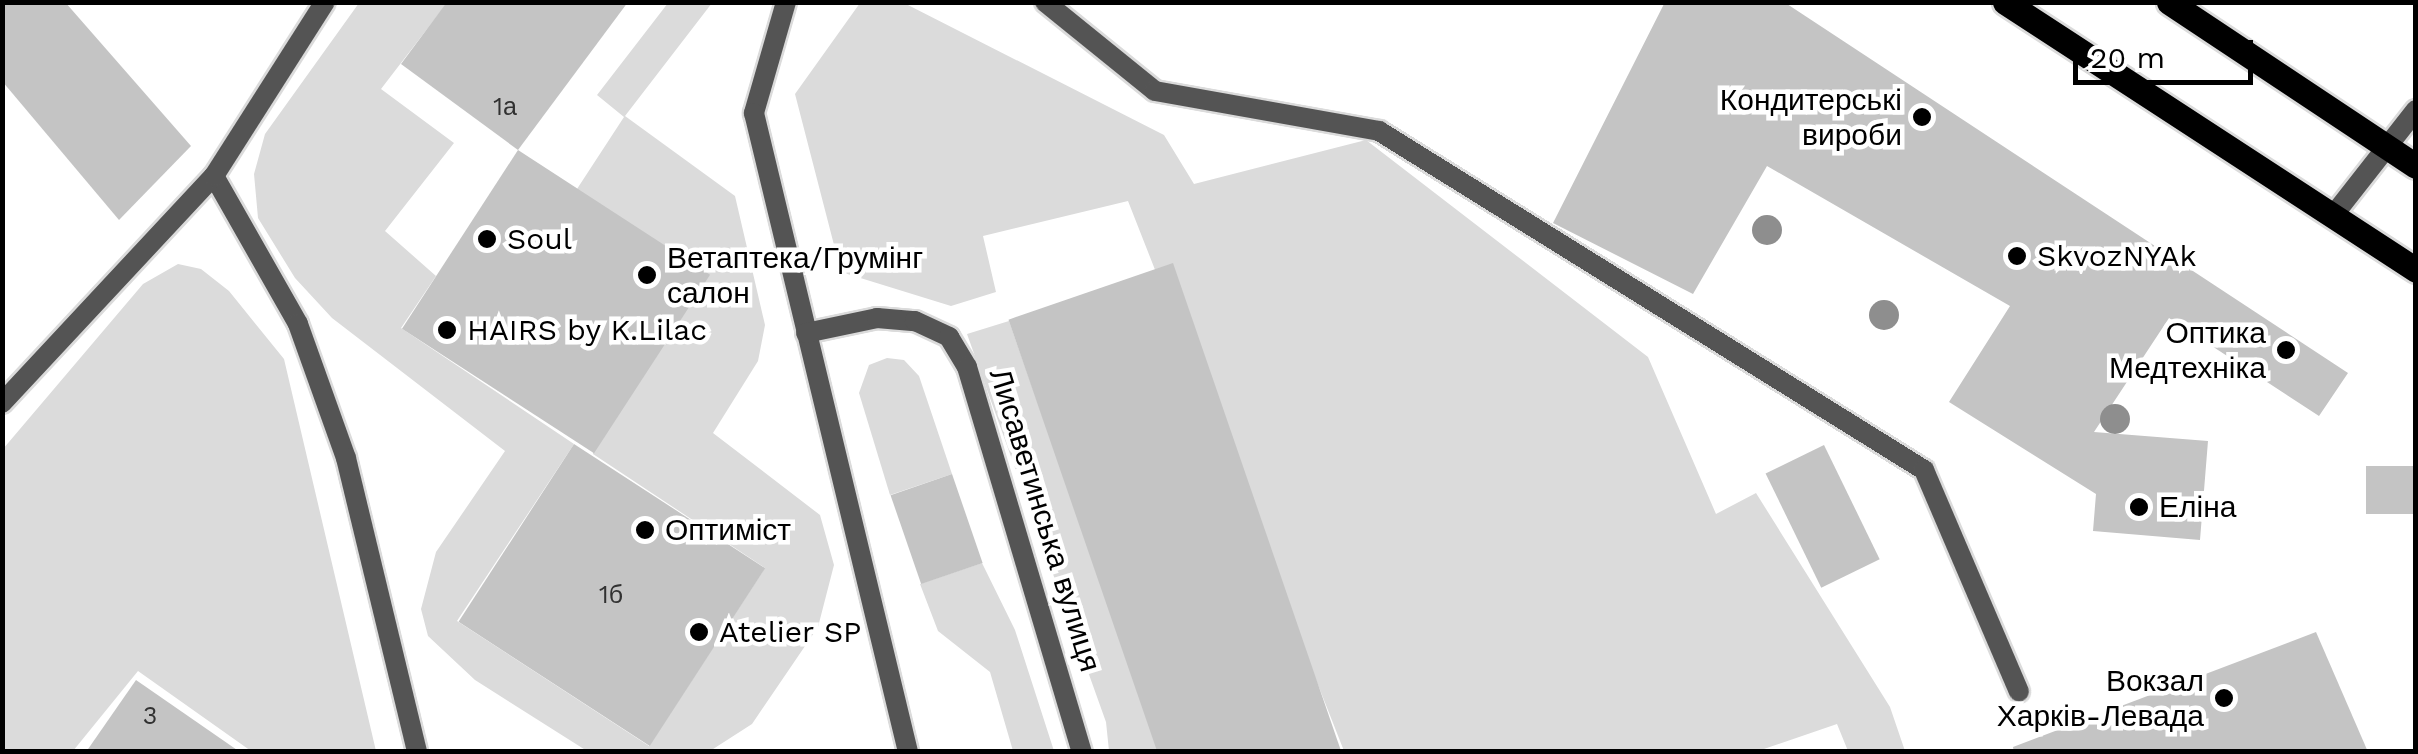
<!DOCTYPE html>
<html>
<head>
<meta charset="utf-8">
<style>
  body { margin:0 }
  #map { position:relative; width:2418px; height:754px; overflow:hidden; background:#fff; font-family:"Work Sans",sans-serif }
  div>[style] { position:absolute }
  .green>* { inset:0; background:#dbdbdb }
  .building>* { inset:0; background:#c4c4c4; transform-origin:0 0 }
  .roads { filter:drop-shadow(2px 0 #dbdbdb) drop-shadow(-2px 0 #dbdbdb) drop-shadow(0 2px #dbdbdb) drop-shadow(0 -2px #dbdbdb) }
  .service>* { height:20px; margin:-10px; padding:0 10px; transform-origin:10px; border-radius:10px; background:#545454 }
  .minor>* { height:20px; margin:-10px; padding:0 10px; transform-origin:10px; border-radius:10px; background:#545454 }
  .primary>* { height:25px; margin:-12.5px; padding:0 12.5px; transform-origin:12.5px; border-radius:12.5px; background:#000 }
  .trees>* { width:30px; height:30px; margin:-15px; border-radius:50%; background:#8e8e8e }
  .dots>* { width:28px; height:28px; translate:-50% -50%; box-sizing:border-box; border:5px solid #fff; border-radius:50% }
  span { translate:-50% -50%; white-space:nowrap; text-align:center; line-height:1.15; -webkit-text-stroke:9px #fff; paint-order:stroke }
  .number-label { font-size:25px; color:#313131 }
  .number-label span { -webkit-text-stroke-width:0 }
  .poi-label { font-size:30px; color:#000 }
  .right { translate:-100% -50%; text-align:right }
  .left { translate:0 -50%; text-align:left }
  .street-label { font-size:30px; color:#000 }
  .frame { position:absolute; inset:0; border:5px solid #000; pointer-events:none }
  .scale { position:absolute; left:2073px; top:40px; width:180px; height:45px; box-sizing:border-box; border:5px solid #000; border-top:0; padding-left:12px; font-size:30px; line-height:35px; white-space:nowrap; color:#000; -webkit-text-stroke:8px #fff; paint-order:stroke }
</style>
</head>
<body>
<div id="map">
  <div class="green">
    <div style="clip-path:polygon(359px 3px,447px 3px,381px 89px,454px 143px,385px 231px,436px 276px,401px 328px,574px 444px,457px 621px,649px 746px,765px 568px,593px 454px,577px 189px,624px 117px,597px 95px,668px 3px,712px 3px,625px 116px,735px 196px,765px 325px,758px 361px,713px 433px,820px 515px,834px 565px,818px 627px,752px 724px,710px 751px,587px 751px,475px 680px,428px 636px,421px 609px,436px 552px,505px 451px,332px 318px,295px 278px,258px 218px,254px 174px,265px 134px)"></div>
    <div style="clip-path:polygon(860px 3px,904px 3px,1164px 135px,1194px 184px,1366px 140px,1648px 357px,1716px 514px,1756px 493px,1890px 707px,1905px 751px,1848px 751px,1837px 724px,1758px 751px,1344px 751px,1128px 201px,983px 236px,996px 292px,951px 306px,841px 272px,795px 94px)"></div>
    <div style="clip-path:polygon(178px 264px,201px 269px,229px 291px,284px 359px,376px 751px,251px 751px,138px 671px,73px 751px,3px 751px,3px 449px,143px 284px)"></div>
    <div style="clip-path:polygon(1009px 321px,1160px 751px,1109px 751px,1106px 722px,967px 334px)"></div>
    <div style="clip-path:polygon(887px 358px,904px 360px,919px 376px,952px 474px,890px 495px,859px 393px,869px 365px)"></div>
    <div style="clip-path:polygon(982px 563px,1015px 630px,1054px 751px,1013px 751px,990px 672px,938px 631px,920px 584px)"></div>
  </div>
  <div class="building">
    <div style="clip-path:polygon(2px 2px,65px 2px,191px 146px,119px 220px,2px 81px)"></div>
    <div style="clip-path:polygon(447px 2px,628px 2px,518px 150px,401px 64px)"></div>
    <div style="clip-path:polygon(1665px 2px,1784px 2px,2348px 373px,2319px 416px,2169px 318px,2094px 432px,2208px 441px,2200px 540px,2093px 531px,2096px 494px,1949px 402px,2010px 306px,1767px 166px,1693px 294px,1553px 223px)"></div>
    <div style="left:518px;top:150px;width:229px;height:213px;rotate:33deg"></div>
    <div style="left:1173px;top:263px;width:518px;height:174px;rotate:71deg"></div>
    <div style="left:574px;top:444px;width:228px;height:212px;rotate:33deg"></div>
    <div style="left:1824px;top:445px;width:127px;height:65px;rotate:64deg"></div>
    <div style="left:2366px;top:466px;width:50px;height:48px"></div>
    <div style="left:952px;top:474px;width:94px;height:65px;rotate:71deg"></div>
    <div style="clip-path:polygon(2316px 632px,2368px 752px,2014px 752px,2013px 747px)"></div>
    <div style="clip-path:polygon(136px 680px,240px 752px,86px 752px)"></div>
  </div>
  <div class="roads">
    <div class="service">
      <div style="left:786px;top:2px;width:116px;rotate:106.1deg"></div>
      <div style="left:754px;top:113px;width:657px;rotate:76.45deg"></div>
      <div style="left:1045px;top:2px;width:141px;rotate:39deg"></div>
      <div style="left:1155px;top:91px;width:228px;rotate:10.1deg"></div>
      <div style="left:1379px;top:131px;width:642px;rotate:31.88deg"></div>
      <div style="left:1924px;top:470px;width:241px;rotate:66.8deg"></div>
      <div style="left:214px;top:176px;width:170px;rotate:60.4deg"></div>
      <div style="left:298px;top:324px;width:142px;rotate:70.3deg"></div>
      <div style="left:346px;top:458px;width:302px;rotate:76.4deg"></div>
      <div style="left:2332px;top:217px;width:136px;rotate:-51.9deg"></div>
    </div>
    <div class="minor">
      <div style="left:806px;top:333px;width:73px;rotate:-11.9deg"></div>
      <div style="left:877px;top:318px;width:38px;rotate:5deg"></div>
      <div style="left:915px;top:321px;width:38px;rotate:25deg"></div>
      <div style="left:949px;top:337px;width:35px;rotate:59deg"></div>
      <div style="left:967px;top:367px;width:402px;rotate:73.4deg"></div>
      <div style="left:2px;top:403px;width:311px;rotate:-47deg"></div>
      <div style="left:214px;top:176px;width:206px;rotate:-57.5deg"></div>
    </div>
    <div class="primary">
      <div style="left:2005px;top:2px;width:491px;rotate:33.1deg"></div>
      <div style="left:2169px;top:2px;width:296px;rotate:33.6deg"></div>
    </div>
  </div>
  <div class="trees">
    <div style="left:1767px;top:230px"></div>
    <div style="left:1884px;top:315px"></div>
    <div style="left:2115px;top:419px"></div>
  </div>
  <div class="dots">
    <div style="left:1922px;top:117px;background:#000"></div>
    <div style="left:487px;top:239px;background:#000"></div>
    <div style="left:2017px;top:256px;background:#000"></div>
    <div style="left:647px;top:275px;background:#000"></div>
    <div style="left:447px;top:330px;background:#000"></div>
    <div style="left:2286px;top:350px;background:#000"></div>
    <div style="left:2139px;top:507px;background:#000"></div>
    <div style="left:645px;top:530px;background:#000"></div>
    <div style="left:699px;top:632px;background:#000"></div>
    <div style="left:2224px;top:698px;background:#000"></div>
  </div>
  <div class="number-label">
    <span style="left:505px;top:107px">1а</span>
    <span style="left:611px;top:595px">1б</span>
    <span style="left:150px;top:716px">3</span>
  </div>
  <div class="poi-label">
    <span class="right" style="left:1902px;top:117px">Кондитерські<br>вироби</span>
    <span class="left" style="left:507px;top:239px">Soul</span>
    <span class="left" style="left:2037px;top:256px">SkvozNYAk</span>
    <span class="left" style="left:667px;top:275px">Ветаптека/Грумінг<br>салон</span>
    <span class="left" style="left:467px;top:330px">HAIRS by K.Lilac</span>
    <span class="right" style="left:2266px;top:350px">Оптика<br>Медтехніка</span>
    <span class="left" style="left:2159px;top:507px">Еліна</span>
    <span class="left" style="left:665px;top:530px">Оптиміст</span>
    <span class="left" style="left:719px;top:632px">Atelier SP</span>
    <span class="right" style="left:2204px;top:698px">Вокзал<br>Харків-Левада</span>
  </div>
  <div class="street-label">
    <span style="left:1045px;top:520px;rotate:73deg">Лисаветинська вулиця</span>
  </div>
  <div class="frame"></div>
  <div class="scale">20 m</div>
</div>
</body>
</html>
